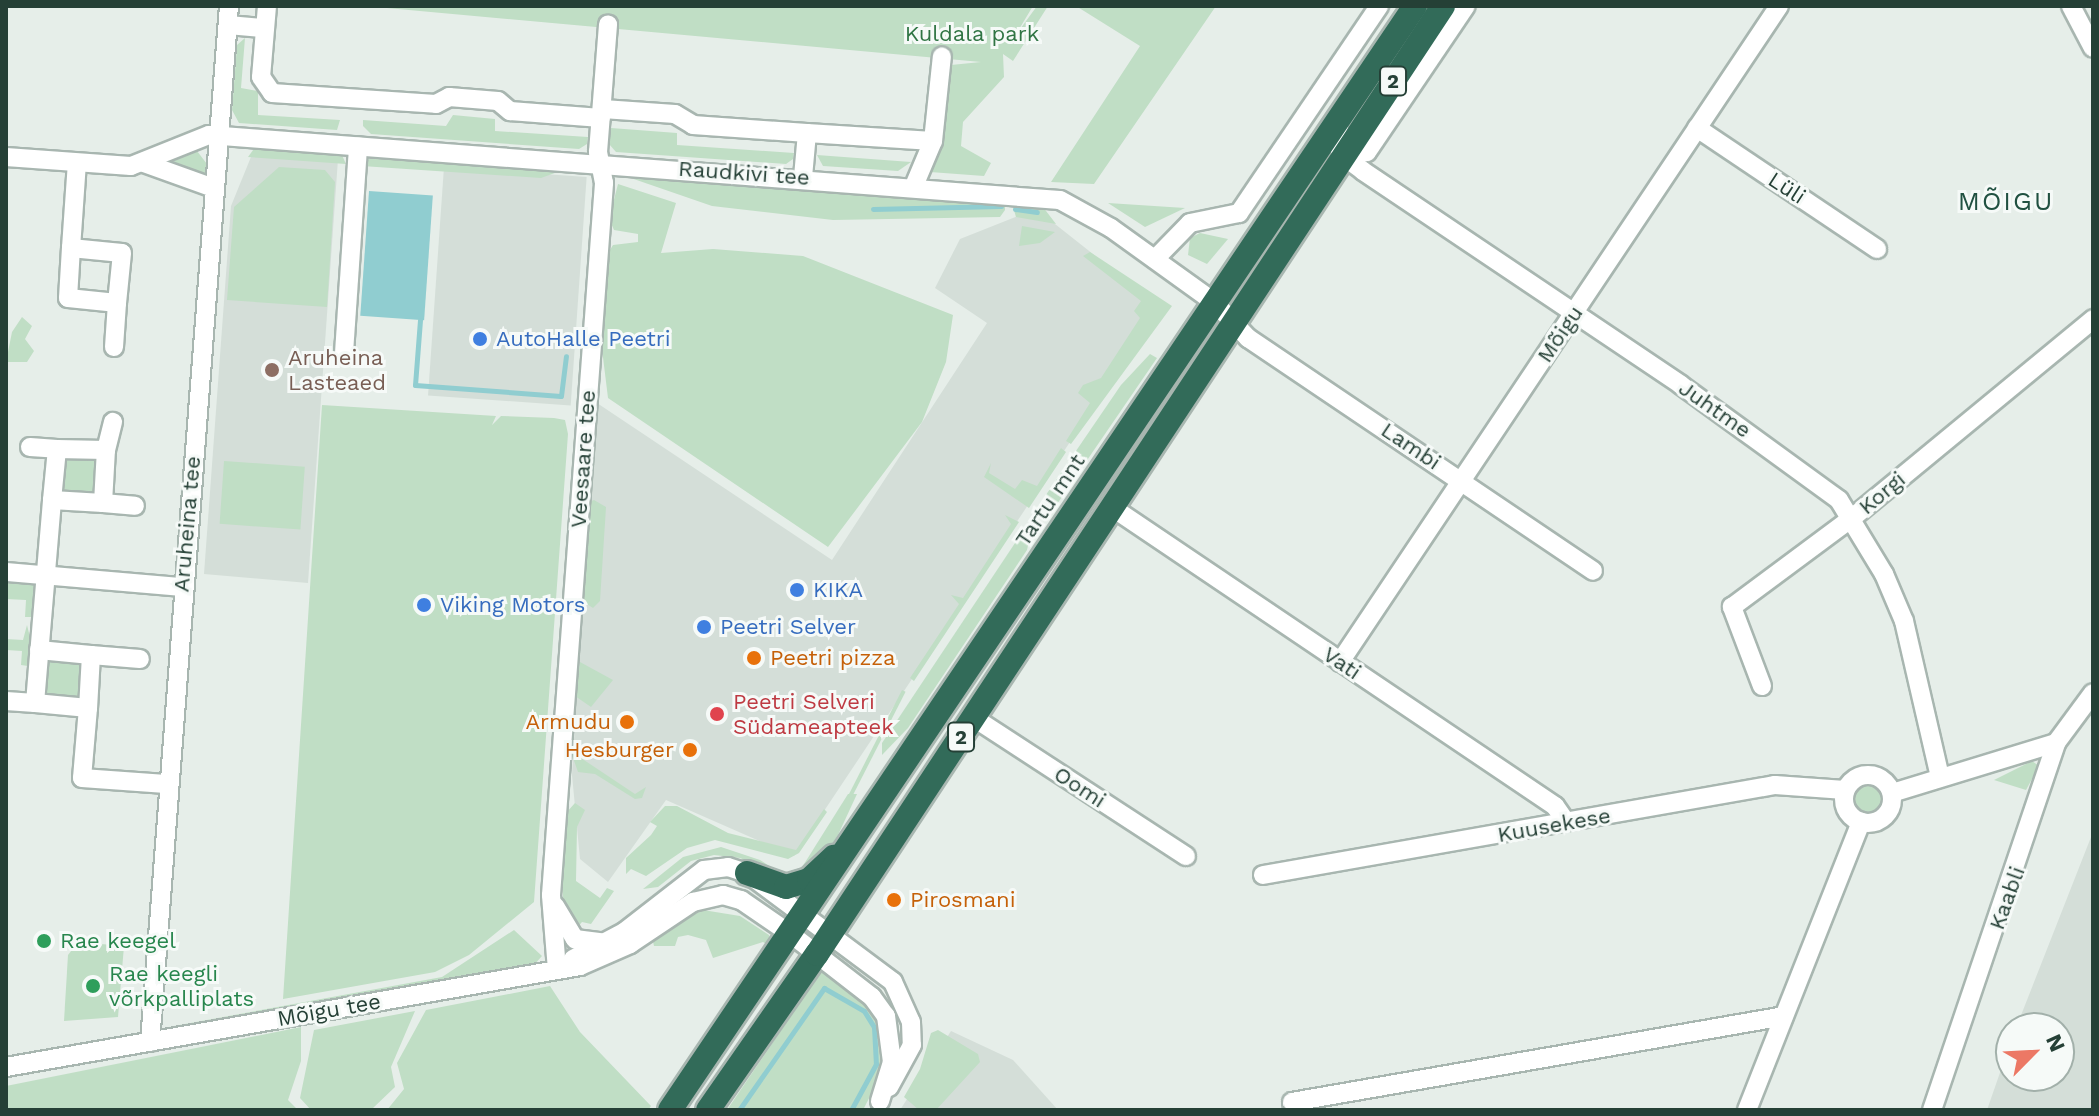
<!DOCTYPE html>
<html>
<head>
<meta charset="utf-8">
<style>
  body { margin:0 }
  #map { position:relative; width:2099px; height:1116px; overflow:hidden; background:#e6eee9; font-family:"Work Sans",sans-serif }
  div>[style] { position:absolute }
  .built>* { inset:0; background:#d4ded8; transform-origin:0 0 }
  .green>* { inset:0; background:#c0dec5; transform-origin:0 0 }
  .round { border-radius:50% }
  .water>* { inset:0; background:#90cdd0; transform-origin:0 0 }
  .stream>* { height:5px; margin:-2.5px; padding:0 2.5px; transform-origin:2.5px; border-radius:2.5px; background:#90cdd0 }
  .roads { filter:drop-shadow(2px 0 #a8b6b0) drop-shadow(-2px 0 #a8b6b0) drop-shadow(0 2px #a8b6b0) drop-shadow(0 -2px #a8b6b0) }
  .street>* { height:18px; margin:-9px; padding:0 9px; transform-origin:9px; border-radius:9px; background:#fff }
  .street>.ring { margin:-9px; padding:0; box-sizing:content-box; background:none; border:18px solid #fff; border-radius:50% }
  .highway>* { height:24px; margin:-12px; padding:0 12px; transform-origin:12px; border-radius:12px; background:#326b59 }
  .dots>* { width:22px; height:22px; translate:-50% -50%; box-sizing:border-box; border:4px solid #f6faf8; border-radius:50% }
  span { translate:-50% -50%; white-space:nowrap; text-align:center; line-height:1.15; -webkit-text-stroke:6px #f6faf8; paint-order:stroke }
  .shield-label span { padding:2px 6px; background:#f6faf8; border:2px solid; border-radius:6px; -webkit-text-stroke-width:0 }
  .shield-label { font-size:20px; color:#254036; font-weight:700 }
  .park-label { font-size:22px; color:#307544 }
  .street-label { font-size:22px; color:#254036 }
  .shop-label { font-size:22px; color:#366cbe }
  .left { translate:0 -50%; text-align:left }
  .education-label { font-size:22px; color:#785e54 }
  .food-label { font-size:22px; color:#c56008 }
  .right { translate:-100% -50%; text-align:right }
  .health-label { font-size:22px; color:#be3a42 }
  .leisure-label { font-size:22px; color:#27864d }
  .quarter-label { font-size:26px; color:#215141; letter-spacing:2px }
  .frame { position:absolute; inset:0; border:8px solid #254036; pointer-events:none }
  .north { position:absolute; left:1995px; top:1012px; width:80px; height:80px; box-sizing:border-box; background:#f6faf8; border:2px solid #a2b0aa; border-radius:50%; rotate:66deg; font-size:22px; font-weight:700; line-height:32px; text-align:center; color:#254036 }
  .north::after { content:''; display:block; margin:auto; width:28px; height:36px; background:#ec7865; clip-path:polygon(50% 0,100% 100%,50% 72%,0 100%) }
</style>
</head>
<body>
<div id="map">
  <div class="built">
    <div style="clip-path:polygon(253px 152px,338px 159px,308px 583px,204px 574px,231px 206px)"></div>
    <div style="left:444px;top:167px;width:143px;height:229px;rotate:4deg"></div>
    <div style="clip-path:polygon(1036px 209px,1160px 307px,794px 856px,666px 800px,608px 882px,580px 859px,572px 775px,594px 401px,832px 560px,987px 323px,935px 288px,960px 239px)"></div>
    <div style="clip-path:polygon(2093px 832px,2093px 1110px,1987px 1110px,2011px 1041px,2011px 1076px,2059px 1076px,2059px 1028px,2016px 1028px)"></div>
    <div style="clip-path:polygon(951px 1031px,1013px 1060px,1058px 1110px,900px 1110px)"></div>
  </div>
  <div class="green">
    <div style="clip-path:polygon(365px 6px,1033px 6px,1015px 36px,1037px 6px,1048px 6px,1013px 61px,1003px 54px,1004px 77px,963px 122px,961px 146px,991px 163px,984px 176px,930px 172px,930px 166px,951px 65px,981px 62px)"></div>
    <div style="clip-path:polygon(1076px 6px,1216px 6px,1094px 184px,1051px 182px,1140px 46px)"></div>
    <div style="clip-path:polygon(245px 38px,241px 88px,258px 91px,258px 115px,340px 120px,337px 130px,239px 123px,232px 110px,237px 45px)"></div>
    <div style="clip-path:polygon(453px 115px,495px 119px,495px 131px,588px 137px,587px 144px,579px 149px,371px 134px,363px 126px,363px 120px,446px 126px)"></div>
    <div style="clip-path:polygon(611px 128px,677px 133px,677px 145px,794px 153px,793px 159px,786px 164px,616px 152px,609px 144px)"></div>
    <div style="clip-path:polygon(256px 146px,341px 153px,346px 164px,248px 157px)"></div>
    <div style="clip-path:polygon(197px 151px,207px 164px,206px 178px,166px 164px)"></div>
    <div style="clip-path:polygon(373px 155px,563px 170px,541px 178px,362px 166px)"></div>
    <div style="clip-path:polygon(817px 155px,911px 162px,898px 171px,823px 166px)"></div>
    <div style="clip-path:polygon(279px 167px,325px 170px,335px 182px,327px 307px,227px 300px,234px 207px)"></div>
    <div style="clip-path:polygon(632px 173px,1005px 202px,1005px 210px,1000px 217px,833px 220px,712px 206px,625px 176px)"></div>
    <div style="clip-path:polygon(618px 184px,676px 203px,661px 253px,713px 249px,803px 256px,953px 315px,946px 362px,922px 422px,828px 547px,608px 398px,599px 325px,607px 255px,613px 245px,638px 242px,638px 234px,614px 230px,609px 219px)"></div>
    <div style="clip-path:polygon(1011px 200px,1043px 207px,1056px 224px,1016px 217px)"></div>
    <div style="clip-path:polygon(1108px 203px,1185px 208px,1145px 227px)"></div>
    <div style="clip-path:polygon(1022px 226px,1055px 232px,1040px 243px,1019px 246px)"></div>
    <div style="clip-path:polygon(1200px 233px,1228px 239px,1207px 264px,1188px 255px,1190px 238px)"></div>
    <div style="clip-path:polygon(1090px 252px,1172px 306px,1071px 444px,1066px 441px,1090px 403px,1078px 393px,1083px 385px,1101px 378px,1140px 318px,1134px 311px,1141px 301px,1083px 256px)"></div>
    <div style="clip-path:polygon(22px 317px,32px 326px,25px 339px,34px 351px,27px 362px,6px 362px,12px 332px)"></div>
    <div style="clip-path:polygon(1150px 354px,1157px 358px,1055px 507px,1035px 511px,1121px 385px)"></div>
    <div style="clip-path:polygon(322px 405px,496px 416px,492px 425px,501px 416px,554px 418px,565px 420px,568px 434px,534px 902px,469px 955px,435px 972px,283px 999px)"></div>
    <div style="clip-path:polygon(1061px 448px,1066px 452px,1029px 508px,984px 477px,991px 463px,989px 473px,1015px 489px,1022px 480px,1037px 486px)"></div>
    <div style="left:97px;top:456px;width:40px;height:36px;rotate:89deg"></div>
    <div style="left:224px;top:461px;width:81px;height:63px;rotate:4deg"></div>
    <div style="clip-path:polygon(594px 500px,606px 507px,600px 601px,593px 608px,582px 601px,589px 502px)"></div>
    <div style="clip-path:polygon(1005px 515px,1019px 522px,914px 681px,910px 678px,959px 604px,951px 595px,963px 598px,1011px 524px)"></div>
    <div style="clip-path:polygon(1025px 528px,1030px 537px,1027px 550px,908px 728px,882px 755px,882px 743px)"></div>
    <div style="clip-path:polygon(6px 579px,39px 583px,31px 617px,25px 617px,26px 600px,6px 599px)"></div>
    <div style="clip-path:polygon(27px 625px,30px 637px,35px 637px,35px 654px,29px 654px,28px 666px,21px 665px,22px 651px,6px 650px,6px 639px,23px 640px)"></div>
    <div style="clip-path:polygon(82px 658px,83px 699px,46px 698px,41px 690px,46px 659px)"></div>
    <div style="clip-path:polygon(580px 662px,613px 680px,591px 707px,575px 696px)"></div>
    <div style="left:902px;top:690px;width:4px;height:129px;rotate:27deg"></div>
    <div style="clip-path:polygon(581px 745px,586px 748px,581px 758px,635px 794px,646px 787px,642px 798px,635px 799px,595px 774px,578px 772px,571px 752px)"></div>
    <div style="clip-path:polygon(2032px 761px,2039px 766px,2026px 790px,1994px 780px)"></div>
    <div class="round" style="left:1854px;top:785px;width:28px;height:28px"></div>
    <div style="clip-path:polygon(848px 794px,857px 794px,838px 835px,819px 863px,799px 872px)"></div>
    <div style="clip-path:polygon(575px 803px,585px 810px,577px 827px,576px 881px,600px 898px,607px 888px,614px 891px,591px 924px,582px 922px,576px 929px,564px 907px,562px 886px,566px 813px)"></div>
    <div style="clip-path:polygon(665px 806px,677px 806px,728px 833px,796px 850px,824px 809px,827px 812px,799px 853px,788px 859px,715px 840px,687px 848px,646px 876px,631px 869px,626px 874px,626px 858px,651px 835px,657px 826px,650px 822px)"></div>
    <div style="clip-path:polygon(721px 847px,760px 860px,791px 880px,740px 858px,714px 855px,691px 861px,658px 887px,643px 889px,683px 857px)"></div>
    <div style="clip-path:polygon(703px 910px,740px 916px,769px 935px,771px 947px,763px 942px,713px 958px,706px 940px,688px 935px,678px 937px,675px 946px,654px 946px,652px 937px)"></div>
    <div style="clip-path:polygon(514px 930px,542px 956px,533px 966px,163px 1028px,442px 977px)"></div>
    <div style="clip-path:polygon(78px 942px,124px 946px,118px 1017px,64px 1021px,68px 955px)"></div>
    <div style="clip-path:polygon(822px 970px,862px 997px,882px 1025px,883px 1071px,863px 1110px,727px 1110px)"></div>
    <div style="clip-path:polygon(550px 986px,580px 1032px,651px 1106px,648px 1110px,387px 1110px,404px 1089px,397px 1063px,426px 1010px)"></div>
    <div style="clip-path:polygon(415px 1011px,391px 1067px,395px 1087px,373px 1108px,311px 1110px,300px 1098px,314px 1030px)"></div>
    <div style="clip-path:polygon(301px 1027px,301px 1061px,288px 1100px,298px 1110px,6px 1110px,6px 1086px)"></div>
    <div style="clip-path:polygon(938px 1030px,978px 1054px,980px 1062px,936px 1110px,919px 1110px,904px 1097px,920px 1069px,931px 1033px)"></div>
  </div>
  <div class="water">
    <div style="left:369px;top:191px;width:64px;height:125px;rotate:4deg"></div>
  </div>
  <div class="stream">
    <div style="left:873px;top:209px;width:128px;rotate:-1.3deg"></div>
    <div style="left:1015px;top:209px;width:22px;rotate:8deg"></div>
    <div style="left:420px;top:320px;width:65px;rotate:94.4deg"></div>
    <div style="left:415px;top:385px;width:146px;rotate:4.3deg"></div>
    <div style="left:561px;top:396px;width:40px;rotate:-82.9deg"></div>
    <div style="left:739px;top:1110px;width:149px;rotate:-55.1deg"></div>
    <div style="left:824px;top:988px;width:46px;rotate:29.9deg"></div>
    <div style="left:864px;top:1011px;width:19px;rotate:58deg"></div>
    <div style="left:874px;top:1027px;width:37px;rotate:87deg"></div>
    <div style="left:876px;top:1064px;width:52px;rotate:118.5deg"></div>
  </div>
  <div class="roads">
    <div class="street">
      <div style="left:267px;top:6px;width:71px;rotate:94.8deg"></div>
      <div style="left:261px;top:77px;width:19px;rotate:55deg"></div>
      <div style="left:272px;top:93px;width:164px;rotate:3.8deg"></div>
      <div style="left:436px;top:104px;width:15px;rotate:-28deg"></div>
      <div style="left:449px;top:97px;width:49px;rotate:4.7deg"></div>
      <div style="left:498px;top:101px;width:16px;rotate:40deg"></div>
      <div style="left:510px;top:111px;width:91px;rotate:4.4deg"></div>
      <div style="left:2071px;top:6px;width:47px;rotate:62.4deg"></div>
      <div style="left:228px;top:25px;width:37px;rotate:5deg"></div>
      <div style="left:603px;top:109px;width:72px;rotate:4deg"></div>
      <div style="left:675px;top:114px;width:21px;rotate:31deg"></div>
      <div style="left:693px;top:125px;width:114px;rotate:4deg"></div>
      <div style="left:807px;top:133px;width:44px;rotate:95.2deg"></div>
      <div style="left:1340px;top:118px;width:25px;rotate:97deg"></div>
      <div style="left:1337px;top:143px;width:13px;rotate:67deg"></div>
      <div style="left:1342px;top:155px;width:26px;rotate:37deg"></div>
      <div style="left:1363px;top:171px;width:383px;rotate:33.9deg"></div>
      <div style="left:1681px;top:385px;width:195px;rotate:36deg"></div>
      <div style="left:1839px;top:500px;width:87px;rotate:58.7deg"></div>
      <div style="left:1884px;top:574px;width:51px;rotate:66.9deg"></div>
      <div style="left:1904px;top:621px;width:160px;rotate:77deg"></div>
      <div style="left:1697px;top:128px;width:217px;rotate:33.9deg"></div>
      <div style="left:807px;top:133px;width:126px;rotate:3.6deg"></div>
      <div style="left:1342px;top:155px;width:25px;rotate:-7deg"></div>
      <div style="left:1367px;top:152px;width:176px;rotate:-55.9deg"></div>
      <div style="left:6px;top:157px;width:125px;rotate:4.1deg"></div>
      <div style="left:131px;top:166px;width:84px;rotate:-21.7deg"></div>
      <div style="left:209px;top:135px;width:853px;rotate:4.37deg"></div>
      <div style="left:1060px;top:200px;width:58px;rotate:28.8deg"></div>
      <div style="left:1111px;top:228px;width:127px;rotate:35.7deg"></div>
      <div style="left:1214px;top:302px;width:50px;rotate:46.6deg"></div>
      <div style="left:1248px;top:338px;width:416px;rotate:34deg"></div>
      <div style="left:144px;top:163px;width:74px;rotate:19.7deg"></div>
      <div style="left:914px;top:186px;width:49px;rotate:-67.1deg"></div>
      <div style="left:933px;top:141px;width:85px;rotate:-84deg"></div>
      <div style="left:71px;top:248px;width:51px;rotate:5.6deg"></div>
      <div style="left:122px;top:253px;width:50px;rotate:95.7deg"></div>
      <div style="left:117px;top:303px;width:49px;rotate:-174.2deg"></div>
      <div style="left:68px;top:298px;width:50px;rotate:-86.6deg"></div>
      <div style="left:71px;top:248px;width:85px;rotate:-86deg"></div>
      <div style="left:1155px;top:259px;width:50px;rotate:-45.8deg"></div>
      <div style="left:1190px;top:223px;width:50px;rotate:-11.5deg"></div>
      <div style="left:1239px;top:213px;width:250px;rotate:-55.9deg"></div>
      <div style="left:114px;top:347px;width:44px;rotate:-86.1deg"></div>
      <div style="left:344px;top:353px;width:207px;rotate:-86.1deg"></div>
      <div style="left:30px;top:447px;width:27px;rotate:4deg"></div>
      <div style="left:106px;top:450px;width:29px;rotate:-76deg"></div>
      <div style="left:103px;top:503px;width:32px;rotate:5deg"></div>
      <div style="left:1113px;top:508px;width:533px;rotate:33.99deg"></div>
      <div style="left:1555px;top:806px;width:19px;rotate:55deg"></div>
      <div style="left:6px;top:572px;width:177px;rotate:4.9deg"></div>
      <div style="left:39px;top:650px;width:52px;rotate:5.5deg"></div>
      <div style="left:91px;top:655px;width:53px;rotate:93.2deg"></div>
      <div style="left:88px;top:708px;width:53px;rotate:-174.6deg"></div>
      <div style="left:35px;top:703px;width:204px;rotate:-85.2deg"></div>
      <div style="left:52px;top:500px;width:51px;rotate:3.4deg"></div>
      <div style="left:103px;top:503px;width:53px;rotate:-86.8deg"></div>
      <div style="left:106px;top:450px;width:49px;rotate:-178.8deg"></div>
      <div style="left:57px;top:449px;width:51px;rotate:95.6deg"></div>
      <div style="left:91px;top:655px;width:49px;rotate:4.7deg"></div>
      <div style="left:1340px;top:662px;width:789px;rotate:-56.21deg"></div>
      <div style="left:1762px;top:686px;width:85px;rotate:-110.8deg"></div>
      <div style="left:1732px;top:607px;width:149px;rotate:-36.6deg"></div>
      <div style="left:1852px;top:518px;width:313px;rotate:-39.5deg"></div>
      <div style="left:6px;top:701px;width:29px;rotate:4deg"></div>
      <div style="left:88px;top:708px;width:70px;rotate:94.9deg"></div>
      <div style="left:82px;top:778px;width:84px;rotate:4.1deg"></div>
      <div style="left:974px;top:718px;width:253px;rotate:33.1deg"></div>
      <div class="ring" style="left:1844px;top:775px;width:30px;height:30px"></div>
      <div style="left:1892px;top:793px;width:171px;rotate:-17deg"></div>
      <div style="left:1263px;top:875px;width:520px;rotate:-9.97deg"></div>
      <div style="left:1775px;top:785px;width:70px;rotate:4.1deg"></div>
      <div style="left:555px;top:906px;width:39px;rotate:59deg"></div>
      <div style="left:575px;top:939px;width:26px;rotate:7deg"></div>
      <div style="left:573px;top:959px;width:58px;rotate:-27.9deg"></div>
      <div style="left:624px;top:932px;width:101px;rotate:-37.8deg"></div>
      <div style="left:704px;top:870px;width:24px;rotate:-7deg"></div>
      <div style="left:728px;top:867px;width:20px;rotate:18deg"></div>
      <div style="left:747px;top:873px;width:182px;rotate:36.7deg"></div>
      <div style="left:893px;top:982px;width:44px;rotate:65.8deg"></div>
      <div style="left:911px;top:1022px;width:23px;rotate:88deg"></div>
      <div style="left:912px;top:1045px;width:48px;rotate:118.7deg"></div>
      <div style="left:557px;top:970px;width:75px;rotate:-94.6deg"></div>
      <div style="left:551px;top:895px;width:714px;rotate:-85.74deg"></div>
      <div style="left:604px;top:183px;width:32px;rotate:-101deg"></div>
      <div style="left:598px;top:152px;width:128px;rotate:-85.5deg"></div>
      <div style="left:150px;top:1042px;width:1039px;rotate:-85.64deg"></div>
      <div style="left:6px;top:1067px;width:583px;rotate:-9.98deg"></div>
      <div style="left:580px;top:966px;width:55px;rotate:-23.7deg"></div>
      <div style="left:630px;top:944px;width:76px;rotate:-33.7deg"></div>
      <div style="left:693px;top:902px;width:31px;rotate:-13deg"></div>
      <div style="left:723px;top:895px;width:19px;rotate:16deg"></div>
      <div style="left:741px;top:900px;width:62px;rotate:34.5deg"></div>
      <div style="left:792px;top:935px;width:101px;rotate:37.8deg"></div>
      <div style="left:872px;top:997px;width:24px;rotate:54deg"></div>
      <div style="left:886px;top:1016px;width:46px;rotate:82.6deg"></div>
      <div style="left:892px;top:1062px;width:41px;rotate:107.1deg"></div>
      <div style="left:1292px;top:1102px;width:499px;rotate:-9.9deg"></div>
      <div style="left:1747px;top:1110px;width:310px;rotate:-68.4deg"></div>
      <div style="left:1932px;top:1110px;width:387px;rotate:-71.3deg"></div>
      <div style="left:2056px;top:743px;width:62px;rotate:-53.5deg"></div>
    </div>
    <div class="highway">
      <div style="left:747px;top:873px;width:41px;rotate:19.7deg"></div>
      <div style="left:786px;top:887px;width:24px;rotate:-17deg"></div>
      <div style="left:809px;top:880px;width:34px;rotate:-43deg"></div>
      <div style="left:670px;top:1110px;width:1332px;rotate:-55.99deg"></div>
      <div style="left:708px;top:1110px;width:190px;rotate:-55.1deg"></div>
      <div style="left:817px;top:954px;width:1136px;rotate:-56.56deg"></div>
    </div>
  </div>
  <div class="dots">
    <div style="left:480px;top:339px;background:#3f7fe0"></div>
    <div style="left:272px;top:370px;background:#8d6e63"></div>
    <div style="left:797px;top:590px;background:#3f7fe0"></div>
    <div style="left:424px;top:605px;background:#3f7fe0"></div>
    <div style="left:704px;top:627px;background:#3f7fe0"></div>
    <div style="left:754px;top:658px;background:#e8710a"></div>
    <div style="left:717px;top:714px;background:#e0444e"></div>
    <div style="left:627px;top:722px;background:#e8710a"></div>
    <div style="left:690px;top:750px;background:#e8710a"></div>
    <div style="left:894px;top:900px;background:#e8710a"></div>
    <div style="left:44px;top:941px;background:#2e9e5b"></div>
    <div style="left:93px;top:986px;background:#2e9e5b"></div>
  </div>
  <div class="shield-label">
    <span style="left:1393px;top:81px">2</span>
    <span style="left:961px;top:737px">2</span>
  </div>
  <div class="park-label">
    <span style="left:972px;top:34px">Kuldala park</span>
  </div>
  <div class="street-label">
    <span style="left:744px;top:173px;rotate:4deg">Raudkivi tee</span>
    <span style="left:1787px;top:188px;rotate:33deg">Lüli</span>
    <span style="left:1560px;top:334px;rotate:-56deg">Mõigu</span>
    <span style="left:1715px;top:409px;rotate:35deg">Juhtme</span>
    <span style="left:1411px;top:446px;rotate:34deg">Lambi</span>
    <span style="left:583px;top:459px;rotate:-86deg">Veesaare tee</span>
    <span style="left:1882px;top:493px;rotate:-40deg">Korgi</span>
    <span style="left:1050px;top:500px;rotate:-56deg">Tartu mnt</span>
    <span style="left:187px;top:524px;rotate:-85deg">Aruheina tee</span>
    <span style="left:1342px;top:663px;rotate:34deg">Vati</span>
    <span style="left:1080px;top:787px;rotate:33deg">Oomi</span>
    <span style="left:1554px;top:825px;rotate:-10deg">Kuusekese</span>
    <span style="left:2007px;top:898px;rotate:-70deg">Kaabli</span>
    <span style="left:329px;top:1010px;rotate:-10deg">Mõigu tee</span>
  </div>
  <div class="shop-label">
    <span class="left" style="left:496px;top:339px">AutoHalle Peetri</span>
    <span class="left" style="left:813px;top:590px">KIKA</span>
    <span class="left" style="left:440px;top:605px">Viking Motors</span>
    <span class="left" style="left:720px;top:627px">Peetri Selver</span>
  </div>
  <div class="education-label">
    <span class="left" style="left:288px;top:370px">Aruheina<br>Lasteaed</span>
  </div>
  <div class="food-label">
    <span class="left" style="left:770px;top:658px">Peetri pizza</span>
    <span class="right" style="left:611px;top:722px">Armudu</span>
    <span class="right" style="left:674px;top:750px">Hesburger</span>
    <span class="left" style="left:910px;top:900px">Pirosmani</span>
  </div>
  <div class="health-label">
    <span class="left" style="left:733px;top:714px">Peetri Selveri<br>Südameapteek</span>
  </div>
  <div class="leisure-label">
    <span class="left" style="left:60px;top:941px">Rae keegel</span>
    <span class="left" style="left:109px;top:986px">Rae keegli<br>võrkpalliplats</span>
  </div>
  <div class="quarter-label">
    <span style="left:2006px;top:202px">MÕIGU</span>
  </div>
  <div class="frame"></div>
  <div class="north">N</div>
</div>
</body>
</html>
